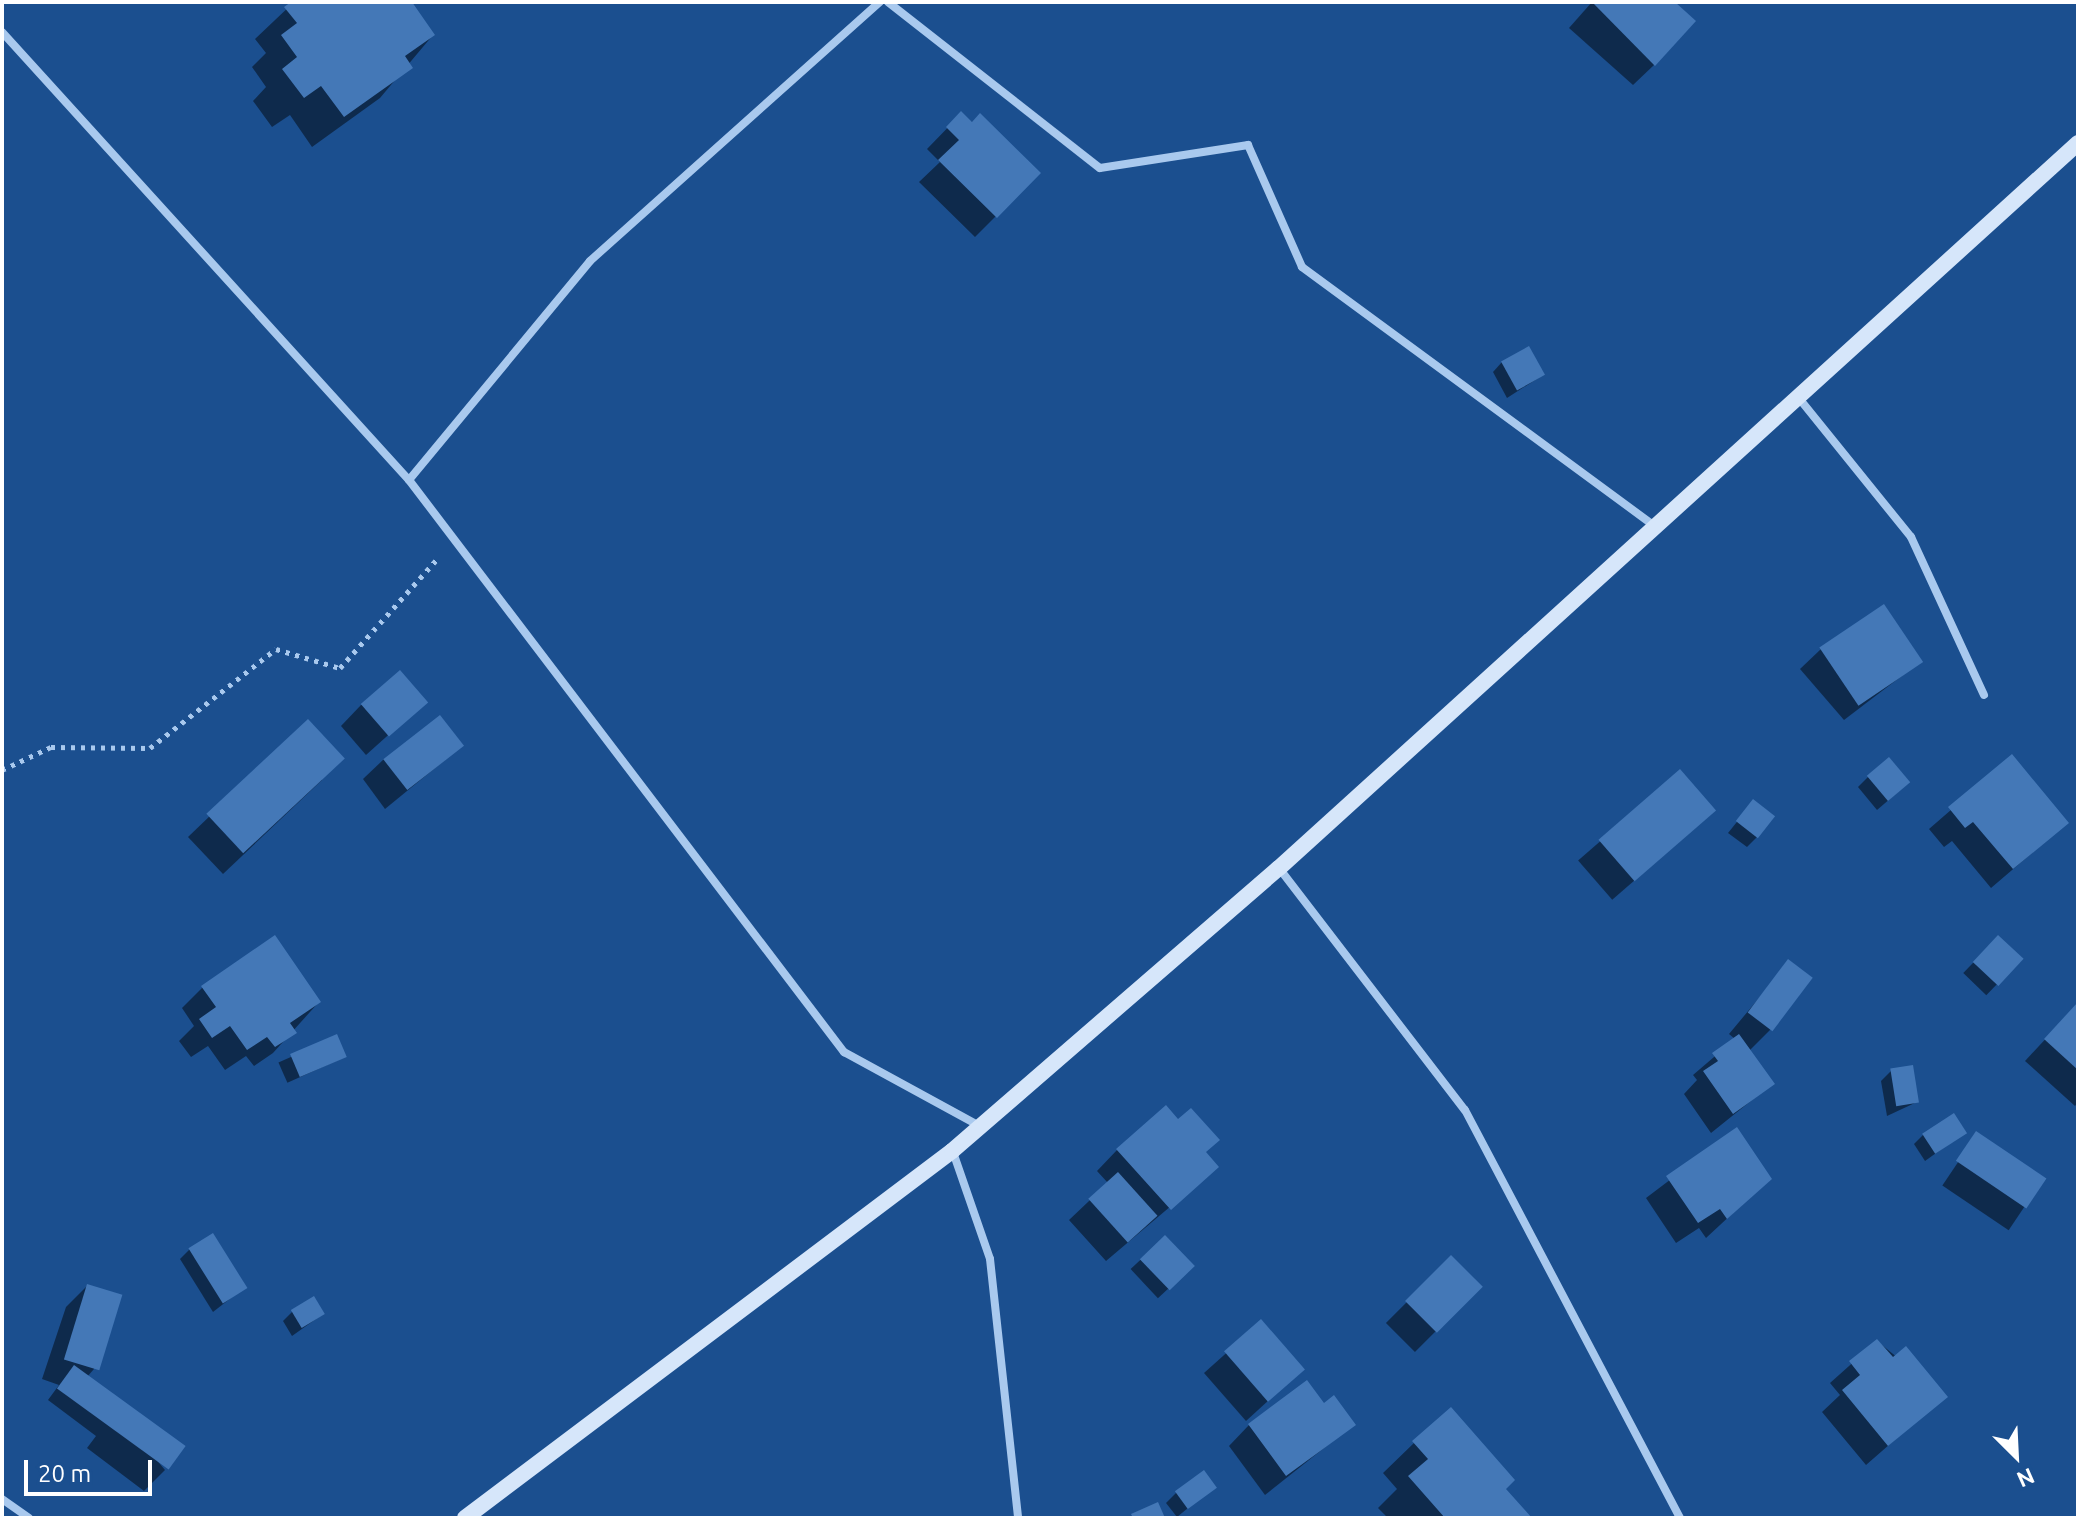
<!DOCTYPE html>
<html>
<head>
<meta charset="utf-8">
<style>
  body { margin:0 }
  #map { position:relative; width:2080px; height:1520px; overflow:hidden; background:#1b4f8f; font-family:Ubuntu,sans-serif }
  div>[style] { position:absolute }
  .shadow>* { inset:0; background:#0007; transform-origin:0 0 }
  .building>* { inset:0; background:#4478b7; transform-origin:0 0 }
  .path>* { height:5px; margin-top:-2.5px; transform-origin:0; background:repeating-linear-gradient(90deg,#a9c9ee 0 4px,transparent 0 10px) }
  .street>* { height:8px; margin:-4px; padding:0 4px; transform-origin:4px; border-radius:4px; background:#a9c9ee }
  .secondary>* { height:16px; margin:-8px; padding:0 8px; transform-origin:8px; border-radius:8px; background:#d6e6fa }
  span { translate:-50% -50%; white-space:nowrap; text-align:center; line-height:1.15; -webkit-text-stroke:7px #1b4f8f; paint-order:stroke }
  .frame { position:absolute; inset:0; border:4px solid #fff; pointer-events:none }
  .north { position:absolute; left:1976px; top:1416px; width:80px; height:80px; -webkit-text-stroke:6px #1b4f8f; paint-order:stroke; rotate:156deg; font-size:22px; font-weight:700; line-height:32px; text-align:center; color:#fff }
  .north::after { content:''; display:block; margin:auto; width:28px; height:36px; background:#fff; clip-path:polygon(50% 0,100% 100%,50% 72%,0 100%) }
  .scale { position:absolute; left:24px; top:1460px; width:128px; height:36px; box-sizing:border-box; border:4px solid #fff; border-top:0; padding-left:10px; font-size:24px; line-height:28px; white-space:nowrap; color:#fff; -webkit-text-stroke:6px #1b4f8f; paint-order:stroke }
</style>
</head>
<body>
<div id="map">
  <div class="shadow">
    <div style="clip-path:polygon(294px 2px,409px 2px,433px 35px,380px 98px,312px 147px,290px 115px,272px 127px,253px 101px,266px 87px,252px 67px,266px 53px,255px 39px)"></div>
    <div style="clip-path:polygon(1592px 2px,1672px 2px,1654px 65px,1633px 85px,1569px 28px)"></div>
    <div style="clip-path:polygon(961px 114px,1039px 173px,975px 237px,919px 182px,940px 162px,927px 149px)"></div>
    <div style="clip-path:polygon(1502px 362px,1543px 375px,1507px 398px,1493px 372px)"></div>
    <div style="clip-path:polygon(1821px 649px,1920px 662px,1844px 720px,1800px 669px)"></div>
    <div style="clip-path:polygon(425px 702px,366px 755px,341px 726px,361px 705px)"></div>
    <div style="clip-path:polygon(308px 722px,322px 780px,223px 874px,188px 837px)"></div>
    <div style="clip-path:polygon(462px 746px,385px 809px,363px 779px,384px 759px)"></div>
    <div style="clip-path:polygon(2012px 757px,2067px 823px,1991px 888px,1952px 841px,1944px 847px,1929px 829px)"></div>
    <div style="left:1680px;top:772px;width:52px;height:135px;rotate:49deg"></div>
    <div style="clip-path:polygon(1868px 777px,1898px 792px,1877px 810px,1858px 787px)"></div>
    <div style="clip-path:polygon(1753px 802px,1757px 837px,1747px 847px,1728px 833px)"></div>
    <div style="left:1998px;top:937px;width:32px;height:50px;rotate:44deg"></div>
    <div style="clip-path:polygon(1789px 962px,1770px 1030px,1749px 1051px,1772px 1084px,1711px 1133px,1684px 1094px,1697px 1080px,1693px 1075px,1735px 1039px,1729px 1034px)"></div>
    <div style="clip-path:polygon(202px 988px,319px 1002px,273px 1053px,254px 1066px,246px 1056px,225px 1070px,208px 1046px,191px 1057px,179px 1041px,194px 1026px,182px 1008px)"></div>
    <div style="clip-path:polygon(2078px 1004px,2078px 1102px,2075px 1106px,2025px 1061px)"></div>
    <div style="left:336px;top:1037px;width:22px;height:63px;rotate:66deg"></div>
    <div style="clip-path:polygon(1891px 1071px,1917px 1102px,1887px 1116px,1881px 1081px)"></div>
    <div style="clip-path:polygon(1736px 1130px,1748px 1199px,1706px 1238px,1699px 1228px,1676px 1243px,1646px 1198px)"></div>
    <div style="clip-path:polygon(1964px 1133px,1925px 1161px,1914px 1144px,1924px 1134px)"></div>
    <div style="left:1977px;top:1134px;width:80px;height:62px;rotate:34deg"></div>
    <div style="clip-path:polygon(1117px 1150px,1204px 1153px,1217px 1167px,1106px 1261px,1069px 1220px,1108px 1183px,1097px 1171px)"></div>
    <div style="left:1165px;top:1237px;width:40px;height:47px;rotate:47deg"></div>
    <div style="clip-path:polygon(190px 1249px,245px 1287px,213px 1312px,180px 1259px)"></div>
    <div style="left:1451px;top:1258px;width:41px;height:92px;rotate:45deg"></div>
    <div style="clip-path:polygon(87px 1286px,94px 1369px,87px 1377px,165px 1470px,144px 1491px,87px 1448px,96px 1436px,48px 1400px,59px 1385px,42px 1379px,66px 1307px)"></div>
    <div style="clip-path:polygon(293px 1311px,323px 1314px,292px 1336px,283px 1321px)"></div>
    <div style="clip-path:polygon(1261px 1322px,1281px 1389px,1246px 1421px,1204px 1373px)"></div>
    <div style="clip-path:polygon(1877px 1341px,1945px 1396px,1866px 1465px,1822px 1412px,1840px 1395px,1830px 1383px)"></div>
    <div style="clip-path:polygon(1323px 1406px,1353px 1425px,1265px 1495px,1229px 1446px,1249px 1425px)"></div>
    <div style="clip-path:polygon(1414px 1443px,1503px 1489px,1529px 1518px,1388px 1518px,1378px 1508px,1397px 1489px,1383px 1473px)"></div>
    <div style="clip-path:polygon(1214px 1487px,1177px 1517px,1166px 1503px,1176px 1493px)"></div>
  </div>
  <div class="building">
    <div style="clip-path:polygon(291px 2px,412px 2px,435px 35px,405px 56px,413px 68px,344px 117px,321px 86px,304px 98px,282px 69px,297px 57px,281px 35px,297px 23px,284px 7px)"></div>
    <div style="clip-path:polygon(1592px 2px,1675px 2px,1696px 21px,1655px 66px)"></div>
    <div style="clip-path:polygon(961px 111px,972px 122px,980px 113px,1041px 173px,997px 218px,938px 160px,959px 140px,946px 127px)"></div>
    <div style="left:1529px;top:346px;width:33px;height:32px;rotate:61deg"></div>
    <div style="left:1884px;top:604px;width:70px;height:78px;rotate:56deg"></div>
    <div style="left:400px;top:670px;width:43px;height:52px;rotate:49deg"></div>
    <div style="left:440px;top:715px;width:39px;height:72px;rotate:52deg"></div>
    <div style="left:308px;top:719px;width:54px;height:139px;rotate:47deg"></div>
    <div style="clip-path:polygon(2012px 754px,2069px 823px,2013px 869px,1973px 822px,1965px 828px,1948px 807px)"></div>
    <div style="left:1889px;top:757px;width:33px;height:29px;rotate:50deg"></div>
    <div style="left:1680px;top:769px;width:55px;height:108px;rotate:49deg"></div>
    <div style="left:1753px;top:799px;width:28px;height:28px;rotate:38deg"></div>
    <div style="clip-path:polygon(275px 935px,321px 1002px,290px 1023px,297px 1033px,275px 1047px,267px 1037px,247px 1050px,230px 1026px,212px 1038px,199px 1019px,216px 1007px,201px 986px)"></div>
    <div style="left:1998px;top:935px;width:35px;height:37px;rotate:43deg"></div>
    <div style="left:1788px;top:959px;width:31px;height:67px;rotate:37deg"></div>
    <div style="clip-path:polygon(2078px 1002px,2078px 1070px,2044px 1039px)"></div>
    <div style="left:337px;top:1034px;width:25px;height:51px;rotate:67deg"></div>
    <div style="clip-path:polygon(1739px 1034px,1775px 1084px,1733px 1114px,1703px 1071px,1718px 1061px,1712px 1053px)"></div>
    <div style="left:1913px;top:1065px;width:38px;height:23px;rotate:81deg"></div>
    <div style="clip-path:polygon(1166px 1105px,1178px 1119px,1191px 1108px,1220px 1140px,1206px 1152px,1219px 1167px,1171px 1210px,1116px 1149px)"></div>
    <div style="left:1954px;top:1113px;width:24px;height:38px;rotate:57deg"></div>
    <div style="clip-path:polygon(1737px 1127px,1772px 1179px,1727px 1219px,1720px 1209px,1698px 1223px,1666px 1176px)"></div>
    <div style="left:1976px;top:1131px;width:85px;height:36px;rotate:34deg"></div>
    <div style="left:1118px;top:1172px;width:59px;height:40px;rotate:48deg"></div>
    <div style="left:213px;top:1233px;width:65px;height:29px;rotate:58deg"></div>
    <div style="left:1165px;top:1235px;width:43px;height:35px;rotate:46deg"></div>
    <div style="left:1451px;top:1255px;width:45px;height:65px;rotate:45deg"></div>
    <div style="left:87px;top:1284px;width:37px;height:79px;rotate:17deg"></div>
    <div style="left:314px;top:1296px;width:21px;height:27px;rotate:59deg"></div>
    <div style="left:1261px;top:1319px;width:67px;height:49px;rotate:49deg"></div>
    <div style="clip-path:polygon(1877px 1339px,1893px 1357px,1906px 1346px,1948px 1397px,1888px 1446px,1842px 1390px,1860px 1375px,1849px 1361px)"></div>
    <div style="left:74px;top:1365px;width:138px;height:29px;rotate:36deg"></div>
    <div style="clip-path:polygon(1307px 1380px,1324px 1403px,1334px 1395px,1356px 1425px,1286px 1476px,1248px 1424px)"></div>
    <div style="clip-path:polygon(1451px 1407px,1515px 1480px,1506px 1489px,1532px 1518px,1445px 1518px,1408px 1476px,1428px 1459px,1412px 1441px)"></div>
    <div style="left:1204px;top:1470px;width:22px;height:36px;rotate:54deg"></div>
    <div style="clip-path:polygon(1158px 1502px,1165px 1518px,1133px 1518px,1131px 1514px)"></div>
  </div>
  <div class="path">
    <div style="left:2px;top:770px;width:54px;rotate:-25.1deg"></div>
    <div style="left:51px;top:747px;width:99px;rotate:0.6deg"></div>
    <div style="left:150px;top:748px;width:160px;rotate:-38.2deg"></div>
    <div style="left:276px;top:649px;width:67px;rotate:16.5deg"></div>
    <div style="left:340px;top:668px;width:147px;rotate:-48.3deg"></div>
  </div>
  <div class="street">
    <div style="left:888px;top:2px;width:269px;rotate:38.1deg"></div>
    <div style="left:1100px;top:168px;width:150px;rotate:-8.8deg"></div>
    <div style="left:1248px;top:145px;width:133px;rotate:66.1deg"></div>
    <div style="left:1302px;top:267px;width:434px;rotate:36.3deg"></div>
    <div style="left:2px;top:32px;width:605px;rotate:47.75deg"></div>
    <div style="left:409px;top:480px;width:719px;rotate:52.75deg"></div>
    <div style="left:844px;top:1052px;width:155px;rotate:28.6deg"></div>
    <div style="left:1798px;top:397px;width:180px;rotate:51.1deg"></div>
    <div style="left:1911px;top:537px;width:174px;rotate:65.2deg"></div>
    <div style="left:409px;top:480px;width:284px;rotate:-50.4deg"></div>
    <div style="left:590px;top:261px;width:389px;rotate:-41.8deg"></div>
    <div style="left:1279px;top:868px;width:305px;rotate:52.5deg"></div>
    <div style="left:1465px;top:1110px;width:461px;rotate:62.2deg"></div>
    <div style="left:953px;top:1152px;width:113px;rotate:70.9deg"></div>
    <div style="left:990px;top:1259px;width:261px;rotate:83.8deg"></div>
    <div style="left:2px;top:1499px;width:33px;rotate:35deg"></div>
  </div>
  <div class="secondary">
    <div style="left:465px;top:1518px;width:610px;rotate:-37deg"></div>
    <div style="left:952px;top:1151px;width:432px;rotate:-40.9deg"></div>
    <div style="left:1279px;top:868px;width:1079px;rotate:-42.22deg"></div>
  </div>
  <div class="frame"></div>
  <div class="north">N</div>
  <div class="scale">20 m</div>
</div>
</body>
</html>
